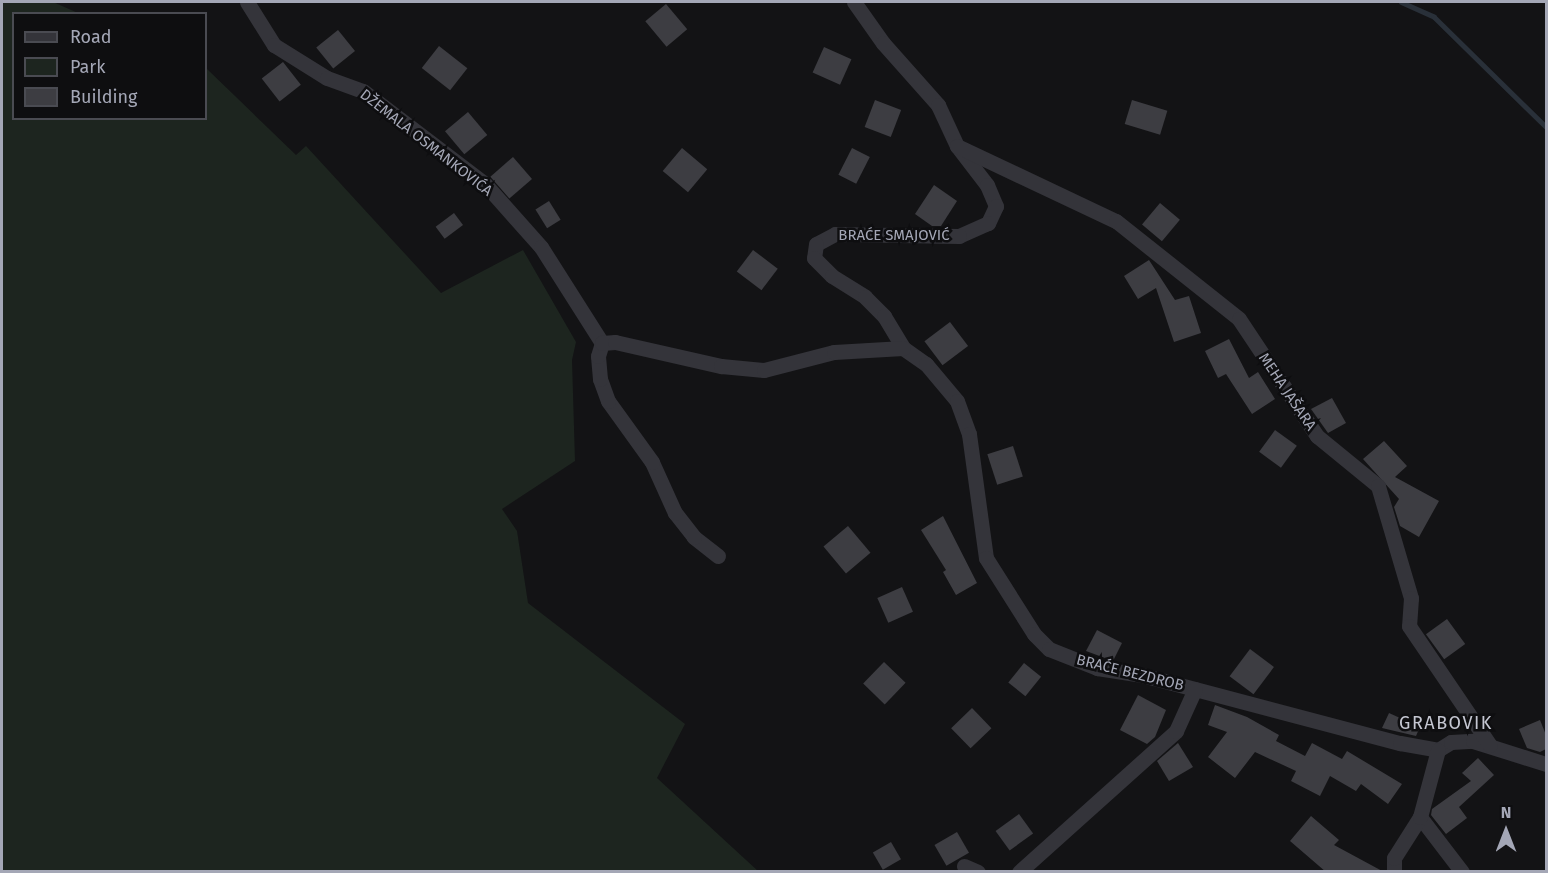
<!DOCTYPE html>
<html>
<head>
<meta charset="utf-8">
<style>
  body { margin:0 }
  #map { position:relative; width:1548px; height:873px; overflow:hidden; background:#131315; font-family:"Fira Sans",sans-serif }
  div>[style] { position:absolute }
  .green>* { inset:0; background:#1d251f }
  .stream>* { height:5px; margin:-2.5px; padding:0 2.5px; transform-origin:2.5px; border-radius:2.5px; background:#293039 }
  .building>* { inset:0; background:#3d3d42; transform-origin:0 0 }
  .street>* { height:15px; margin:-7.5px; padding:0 7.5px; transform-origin:7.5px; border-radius:7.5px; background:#34343a }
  span { translate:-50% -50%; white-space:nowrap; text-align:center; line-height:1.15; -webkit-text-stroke:5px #0e0e10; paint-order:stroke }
  .street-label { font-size:15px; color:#a4a7b6 }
  .quarter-label { font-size:18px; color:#c5c7d2; letter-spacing:1.5px }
  .frame { position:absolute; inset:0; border:3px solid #a4a7b6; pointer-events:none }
  .legend { position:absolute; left:12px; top:12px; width:195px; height:108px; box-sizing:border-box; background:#0e0e10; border:2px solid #4a4b52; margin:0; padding:8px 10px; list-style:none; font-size:18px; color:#a4a7b6 }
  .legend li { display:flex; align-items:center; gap:12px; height:30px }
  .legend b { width:30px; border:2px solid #4a4b52 }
  .north { position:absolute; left:1476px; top:801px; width:60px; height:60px; -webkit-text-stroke:4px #0e0e10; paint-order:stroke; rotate:0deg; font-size:16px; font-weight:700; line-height:24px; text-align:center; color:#a4a7b6 }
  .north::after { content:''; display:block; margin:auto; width:21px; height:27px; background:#a4a7b6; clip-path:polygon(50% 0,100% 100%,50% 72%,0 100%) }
</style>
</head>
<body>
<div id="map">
  <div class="green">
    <div style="clip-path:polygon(2px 2px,53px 2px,78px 13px,14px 14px,14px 118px,206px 118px,206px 68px,296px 155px,306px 146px,441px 293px,523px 250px,576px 342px,572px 360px,575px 461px,502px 509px,517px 531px,528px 603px,685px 724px,657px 778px,758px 871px,2px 871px)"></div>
  </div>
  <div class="stream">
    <div style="left:1401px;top:2px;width:36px;rotate:24deg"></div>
    <div style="left:1434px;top:17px;width:157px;rotate:44.5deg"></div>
  </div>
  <div class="building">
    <div style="left:666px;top:4px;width:33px;height:27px;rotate:50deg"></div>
    <div style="left:338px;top:30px;width:27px;height:28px;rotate:51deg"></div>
    <div style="left:439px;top:46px;width:36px;height:28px;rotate:38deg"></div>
    <div style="left:824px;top:47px;width:30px;height:28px;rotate:24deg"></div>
    <div style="left:283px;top:62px;width:29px;height:27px;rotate:52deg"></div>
    <div style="left:875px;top:100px;width:28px;height:29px;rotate:21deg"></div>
    <div style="left:1132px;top:100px;width:37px;height:25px;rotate:17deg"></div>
    <div style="left:468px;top:112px;width:30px;height:30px;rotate:50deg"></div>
    <div style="left:682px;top:148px;width:33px;height:30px;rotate:40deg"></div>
    <div style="left:852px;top:148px;width:20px;height:30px;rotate:27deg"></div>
    <div style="left:513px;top:157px;width:29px;height:30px;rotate:49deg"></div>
    <div style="clip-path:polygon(934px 185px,957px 201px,941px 226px,932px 226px,915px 214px)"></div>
    <div style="left:549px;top:201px;width:22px;height:16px;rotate:58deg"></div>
    <div style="left:1160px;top:203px;width:26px;height:28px;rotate:40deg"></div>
    <div style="left:454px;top:213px;width:15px;height:23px;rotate:53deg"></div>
    <div style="left:753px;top:250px;width:31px;height:27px;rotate:37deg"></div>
    <div style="clip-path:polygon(1149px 260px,1175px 300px,1189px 296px,1201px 333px,1174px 342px,1156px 288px,1138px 299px,1124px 276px)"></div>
    <div style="left:950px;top:322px;width:30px;height:32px;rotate:53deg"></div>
    <div style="clip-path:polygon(1229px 339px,1249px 378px,1258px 372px,1275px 399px,1252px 414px,1226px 374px,1218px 378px,1205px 351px)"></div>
    <div style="clip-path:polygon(1332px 398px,1346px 423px,1328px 433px,1311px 409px)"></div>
    <div style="left:1275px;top:430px;width:27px;height:27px;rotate:36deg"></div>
    <div style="clip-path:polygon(1384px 441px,1407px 466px,1395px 477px,1439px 501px,1419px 537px,1400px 526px,1394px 507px,1399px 499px,1363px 459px)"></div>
    <div style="left:1013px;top:446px;width:32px;height:27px;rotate:72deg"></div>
    <div style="clip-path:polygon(943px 516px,977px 583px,956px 595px,943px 572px,946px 570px,921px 530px)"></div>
    <div style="left:848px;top:526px;width:35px;height:32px;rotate:50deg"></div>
    <div style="left:902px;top:587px;width:27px;height:27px;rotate:66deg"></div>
    <div style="left:1447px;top:619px;width:31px;height:26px;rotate:54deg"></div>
    <div style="clip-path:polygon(1097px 630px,1122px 643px,1113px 661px,1086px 651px)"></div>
    <div style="left:1250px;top:649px;width:30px;height:34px;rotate:37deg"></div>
    <div style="left:884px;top:662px;width:30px;height:30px;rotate:44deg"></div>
    <div style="left:1024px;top:663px;width:22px;height:25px;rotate:39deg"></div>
    <div style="clip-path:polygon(1138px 695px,1166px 710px,1155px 737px,1147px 744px,1120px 730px)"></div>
    <div style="clip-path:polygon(1215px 705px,1247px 717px,1279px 735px,1276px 741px,1305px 756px,1312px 743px,1342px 759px,1347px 751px,1402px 784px,1388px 804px,1361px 784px,1356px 791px,1330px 776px,1320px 796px,1291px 781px,1296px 771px,1255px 752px,1235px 778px,1208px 757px,1227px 732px,1208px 725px)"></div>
    <div style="left:972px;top:708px;width:28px;height:29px;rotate:46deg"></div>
    <div style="clip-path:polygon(1389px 713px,1420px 727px,1416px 736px,1382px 728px)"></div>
    <div style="clip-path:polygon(1540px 720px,1546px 735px,1546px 749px,1540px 752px,1527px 748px,1519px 729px)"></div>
    <div style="clip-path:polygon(1178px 743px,1193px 767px,1169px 781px,1157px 761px)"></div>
    <div style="clip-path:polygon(1478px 758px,1494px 775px,1459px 807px,1467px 818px,1446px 834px,1431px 815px,1432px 809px,1471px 781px,1462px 773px)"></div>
    <div style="left:1019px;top:814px;width:24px;height:29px;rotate:54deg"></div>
    <div style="clip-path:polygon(1311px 816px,1339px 840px,1334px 845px,1384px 872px,1326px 872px,1290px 841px)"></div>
    <div style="left:957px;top:832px;width:24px;height:26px;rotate:60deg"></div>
    <div style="left:891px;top:842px;width:20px;height:21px;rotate:60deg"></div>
  </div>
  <div class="street">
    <div style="left:247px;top:2px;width:51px;rotate:57.9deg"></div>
    <div style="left:274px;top:45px;width:62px;rotate:31.9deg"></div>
    <div style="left:327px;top:78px;width:38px;rotate:20deg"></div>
    <div style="left:363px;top:91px;width:153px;rotate:37.3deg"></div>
    <div style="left:485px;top:184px;width:84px;rotate:48.4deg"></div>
    <div style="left:541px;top:247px;width:114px;rotate:57.6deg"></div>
    <div style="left:854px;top:2px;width:50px;rotate:54.7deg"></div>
    <div style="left:883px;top:43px;width:83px;rotate:48.4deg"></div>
    <div style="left:938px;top:105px;width:45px;rotate:65.1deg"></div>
    <div style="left:957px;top:146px;width:49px;rotate:52.4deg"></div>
    <div style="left:987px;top:185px;width:23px;rotate:67deg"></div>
    <div style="left:996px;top:206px;width:19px;rotate:115deg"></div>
    <div style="left:988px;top:223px;width:32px;rotate:156deg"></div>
    <div style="left:959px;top:236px;width:124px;rotate:-179.1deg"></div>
    <div style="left:835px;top:234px;width:21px;rotate:152deg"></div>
    <div style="left:816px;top:244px;width:14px;rotate:98deg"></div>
    <div style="left:814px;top:258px;width:25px;rotate:45deg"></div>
    <div style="left:832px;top:276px;width:39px;rotate:32deg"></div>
    <div style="left:865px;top:297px;width:27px;rotate:45deg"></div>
    <div style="left:884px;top:316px;width:37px;rotate:59deg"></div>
    <div style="left:903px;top:348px;width:28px;rotate:35deg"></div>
    <div style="left:926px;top:364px;width:48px;rotate:50deg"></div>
    <div style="left:957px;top:401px;width:35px;rotate:70deg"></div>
    <div style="left:969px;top:434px;width:125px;rotate:82.2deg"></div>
    <div style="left:986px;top:558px;width:90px;rotate:57.7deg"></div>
    <div style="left:1034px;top:634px;width:21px;rotate:45deg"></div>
    <div style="left:1049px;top:649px;width:52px;rotate:21.6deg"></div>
    <div style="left:1097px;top:668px;width:46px;rotate:8.8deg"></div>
    <div style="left:1142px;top:675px;width:267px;rotate:14.8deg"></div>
    <div style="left:1400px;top:743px;width:39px;rotate:10deg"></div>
    <div style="left:1438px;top:750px;width:15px;rotate:-32deg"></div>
    <div style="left:1451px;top:742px;width:22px;rotate:-3deg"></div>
    <div style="left:1473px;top:741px;width:77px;rotate:17.5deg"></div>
    <div style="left:957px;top:146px;width:176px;rotate:25.3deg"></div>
    <div style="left:1116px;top:221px;width:157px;rotate:38.5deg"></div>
    <div style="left:1239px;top:319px;width:141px;rotate:56.3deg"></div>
    <div style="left:1317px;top:436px;width:79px;rotate:39.3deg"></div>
    <div style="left:1378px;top:486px;width:117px;rotate:73.6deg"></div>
    <div style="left:1411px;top:598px;width:28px;rotate:94deg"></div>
    <div style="left:1409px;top:626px;width:144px;rotate:55.8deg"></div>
    <div style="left:718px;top:556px;width:31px;rotate:-142deg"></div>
    <div style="left:694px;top:537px;width:31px;rotate:-128deg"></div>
    <div style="left:675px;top:513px;width:56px;rotate:-114.3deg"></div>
    <div style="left:652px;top:462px;width:75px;rotate:-125.8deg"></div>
    <div style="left:608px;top:401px;width:23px;rotate:-110deg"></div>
    <div style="left:600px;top:379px;width:23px;rotate:-95deg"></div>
    <div style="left:598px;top:356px;width:14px;rotate:-73deg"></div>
    <div style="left:602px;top:343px;width:13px;rotate:-4deg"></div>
    <div style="left:615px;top:342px;width:109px;rotate:12.8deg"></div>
    <div style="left:721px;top:366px;width:43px;rotate:5.3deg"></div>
    <div style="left:764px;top:370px;width:72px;rotate:-14.4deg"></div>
    <div style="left:834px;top:352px;width:69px;rotate:-3.3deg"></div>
    <div style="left:1420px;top:817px;width:69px;rotate:52.6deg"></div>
    <div style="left:964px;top:866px;width:15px;rotate:23deg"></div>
    <div style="left:1019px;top:872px;width:211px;rotate:-41.9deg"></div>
    <div style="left:1176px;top:731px;width:46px;rotate:-65.7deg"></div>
    <div style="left:1394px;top:872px;width:14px;rotate:-90deg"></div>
    <div style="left:1394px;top:858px;width:49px;rotate:-57.6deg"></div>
    <div style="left:1420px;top:817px;width:69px;rotate:-75deg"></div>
  </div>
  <div class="street-label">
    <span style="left:426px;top:143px;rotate:38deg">DŽEMALA OSMANKOVIĆA</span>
    <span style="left:894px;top:236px">BRAĆE SMAJOVIĆ</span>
    <span style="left:1287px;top:392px;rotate:56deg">MEHA JAŠARA</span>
    <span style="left:1130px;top:673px;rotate:14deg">BRAĆE BEZDROB</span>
  </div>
  <div class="quarter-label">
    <span style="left:1446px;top:723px">GRABOVIK</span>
  </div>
  <div class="frame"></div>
  <ul class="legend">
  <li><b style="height:8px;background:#34343a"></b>Road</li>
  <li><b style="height:16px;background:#1d251f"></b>Park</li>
  <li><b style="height:16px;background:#3d3d42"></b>Building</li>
  </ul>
  <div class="north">N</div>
</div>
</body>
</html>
